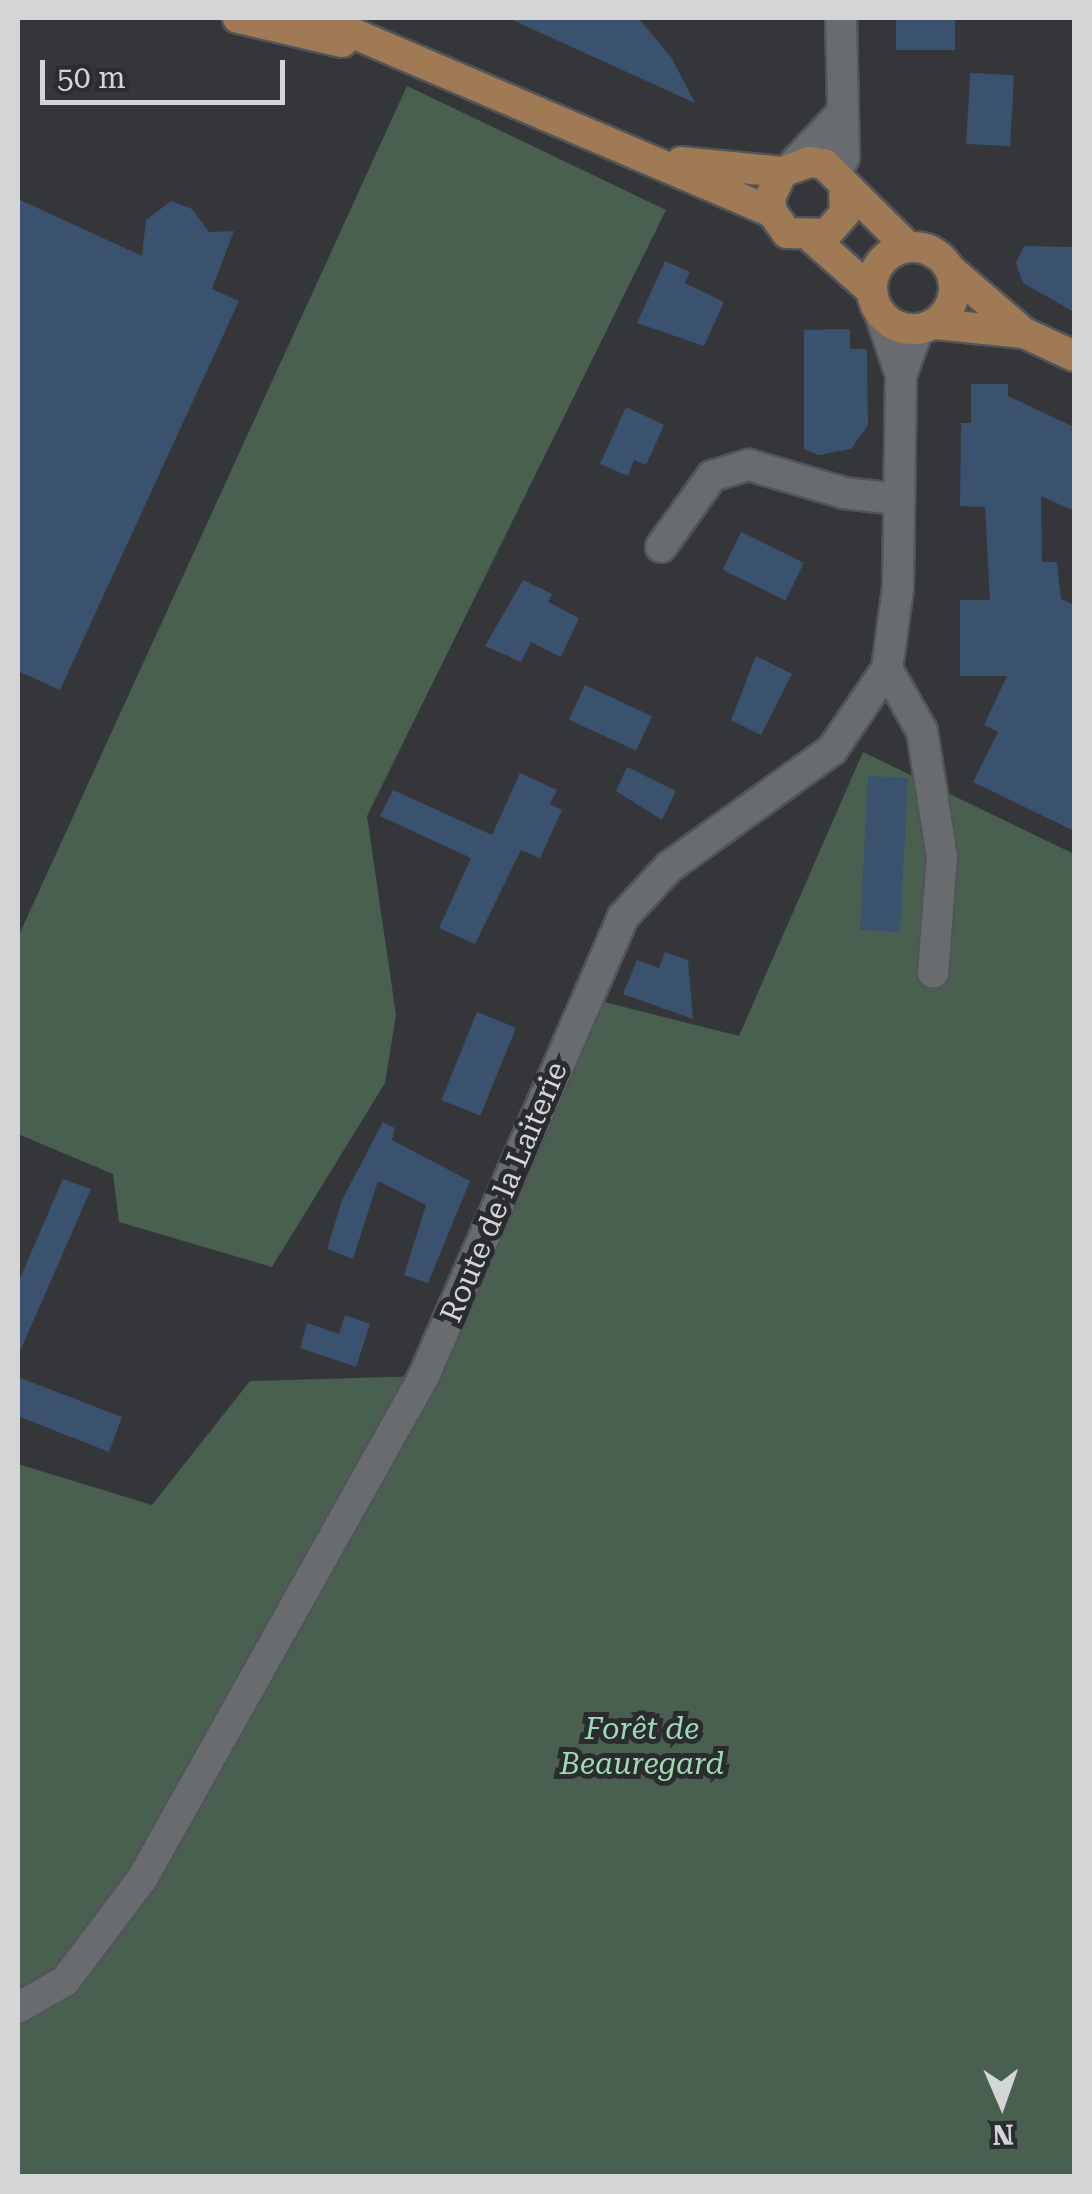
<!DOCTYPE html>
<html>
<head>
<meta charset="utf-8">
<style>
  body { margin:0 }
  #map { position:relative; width:1092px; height:2194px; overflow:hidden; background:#343639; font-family:"Roboto Serif",serif }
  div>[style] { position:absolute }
  .green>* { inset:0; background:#496050 }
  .building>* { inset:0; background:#3a526d; transform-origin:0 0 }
  .roads { filter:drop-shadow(2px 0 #525557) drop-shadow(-2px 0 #525557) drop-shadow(0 2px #525557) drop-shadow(0 -2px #525557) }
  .minor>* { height:30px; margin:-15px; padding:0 15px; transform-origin:15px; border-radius:15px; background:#696c6f }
  .major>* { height:30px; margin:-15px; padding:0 15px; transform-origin:15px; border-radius:15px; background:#a07955 }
  .major>.ring { margin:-15px; padding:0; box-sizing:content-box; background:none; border:30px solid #a07955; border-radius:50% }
  span { translate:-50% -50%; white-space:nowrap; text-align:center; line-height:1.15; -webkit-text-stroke:10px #2a2c2f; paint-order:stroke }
  .street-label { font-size:30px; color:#d4d5d7 }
  .park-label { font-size:30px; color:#9fdbb2; font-style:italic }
  .frame { position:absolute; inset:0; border:20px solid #d4d5d7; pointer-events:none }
  .north { position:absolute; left:952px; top:2054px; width:100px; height:100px; -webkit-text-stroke:8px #2a2c2f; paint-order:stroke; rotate:178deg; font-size:28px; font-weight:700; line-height:40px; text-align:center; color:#d4d5d7 }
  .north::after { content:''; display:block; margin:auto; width:35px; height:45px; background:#d4d5d7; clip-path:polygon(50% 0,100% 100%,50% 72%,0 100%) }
  .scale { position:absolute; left:40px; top:60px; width:245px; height:45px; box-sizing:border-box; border:5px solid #d4d5d7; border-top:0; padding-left:12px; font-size:30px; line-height:35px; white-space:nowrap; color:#d4d5d7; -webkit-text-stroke:8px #2a2c2f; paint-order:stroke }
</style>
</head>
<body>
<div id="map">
  <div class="green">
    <div style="clip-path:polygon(407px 86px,666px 210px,367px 816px,396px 1015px,385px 1083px,272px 1267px,119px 1222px,113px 1174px,18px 1134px,18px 937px)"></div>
    <div style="clip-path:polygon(863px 752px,1074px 854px,1074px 2176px,18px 2176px,18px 1464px,152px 1505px,250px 1381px,424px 1376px,588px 998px,739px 1036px)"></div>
  </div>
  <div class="building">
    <div style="clip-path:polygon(508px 18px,638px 18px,671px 57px,695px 103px)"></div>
    <div style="left:896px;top:18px;width:59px;height:32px"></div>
    <div style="left:970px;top:73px;width:44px;height:71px;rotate:3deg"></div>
    <div style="clip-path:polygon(18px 199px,142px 256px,146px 220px,171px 201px,192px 209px,209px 232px,234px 231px,212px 289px,239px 301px,60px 690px,18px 671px)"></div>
    <div style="clip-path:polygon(1024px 246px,1074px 247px,1074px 312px,1023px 283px,1016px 263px)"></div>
    <div style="clip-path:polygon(665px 261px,690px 272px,685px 283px,724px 302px,704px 346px,637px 323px)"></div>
    <div style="clip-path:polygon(850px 329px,850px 349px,867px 349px,868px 425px,851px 449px,818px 455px,804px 449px,804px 330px)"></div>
    <div style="clip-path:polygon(971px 384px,1008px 384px,1008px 396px,1074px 427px,1074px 511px,1041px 496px,1042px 562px,1057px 562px,1061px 599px,1074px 605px,1074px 831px,973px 782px,998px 732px,984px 725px,1007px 676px,960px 676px,960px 600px,990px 600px,985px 507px,960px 506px,961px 423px,971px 423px)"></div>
    <div style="clip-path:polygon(626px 407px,664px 425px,646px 465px,634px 460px,628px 476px,600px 464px)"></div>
    <div style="left:741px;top:532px;width:70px;height:42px;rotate:26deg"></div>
    <div style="clip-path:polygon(523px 580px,552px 594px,548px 602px,579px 618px,561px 657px,531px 642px,521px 662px,485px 646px)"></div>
    <div style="clip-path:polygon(756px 656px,792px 674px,761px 735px,731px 720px)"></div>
    <div style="left:585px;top:685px;width:74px;height:38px;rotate:25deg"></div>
    <div style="clip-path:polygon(627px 767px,676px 791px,662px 820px,616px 791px)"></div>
    <div style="clip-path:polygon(520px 773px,557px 790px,550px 804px,562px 810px,540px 858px,521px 850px,475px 944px,439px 928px,471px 858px,380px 816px,393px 790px,492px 835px)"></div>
    <div style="left:868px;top:776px;width:40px;height:154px;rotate:3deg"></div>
    <div style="clip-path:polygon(665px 952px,688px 960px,693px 1019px,623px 994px,637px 960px,659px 968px)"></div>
    <div style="left:477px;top:1012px;width:42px;height:95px;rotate:22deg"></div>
    <div style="clip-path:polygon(383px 1122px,395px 1128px,392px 1140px,470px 1181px,428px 1283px,404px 1275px,426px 1205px,378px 1181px,353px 1259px,327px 1249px,342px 1200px)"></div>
    <div style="clip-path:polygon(63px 1179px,91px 1189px,18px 1356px,18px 1283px)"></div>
    <div style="clip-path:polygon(345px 1315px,370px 1324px,356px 1367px,300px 1348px,307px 1323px,339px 1334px)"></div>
    <div style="clip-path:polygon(18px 1377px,122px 1417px,109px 1452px,18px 1416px)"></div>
  </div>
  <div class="roads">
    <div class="minor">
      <div style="left:794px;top:164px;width:69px;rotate:-46.8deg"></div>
      <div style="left:836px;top:173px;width:18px;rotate:-63deg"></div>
      <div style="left:844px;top:157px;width:139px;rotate:-91.2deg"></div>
      <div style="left:880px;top:313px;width:65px;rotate:71.3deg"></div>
      <div style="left:661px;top:547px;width:87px;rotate:-54.3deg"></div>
      <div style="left:712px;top:476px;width:39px;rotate:-17deg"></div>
      <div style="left:749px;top:465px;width:99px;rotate:16.4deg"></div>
      <div style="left:844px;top:493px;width:53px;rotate:6.5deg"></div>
      <div style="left:887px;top:669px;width:71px;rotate:60.6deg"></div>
      <div style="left:922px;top:731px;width:128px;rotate:81deg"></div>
      <div style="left:942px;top:857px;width:116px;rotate:94.4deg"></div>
      <div style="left:18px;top:2008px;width:54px;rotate:-29.9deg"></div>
      <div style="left:65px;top:1981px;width:128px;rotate:-53deg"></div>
      <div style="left:142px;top:1879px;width:577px;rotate:-60.72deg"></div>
      <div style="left:424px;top:1376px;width:500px;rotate:-66.56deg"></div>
      <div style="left:623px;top:917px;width:68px;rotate:-47.4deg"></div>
      <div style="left:669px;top:867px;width:201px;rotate:-35.7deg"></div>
      <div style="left:832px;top:750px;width:98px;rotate:-55.8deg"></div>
      <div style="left:887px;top:669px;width:82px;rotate:-82.3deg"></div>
      <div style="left:898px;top:588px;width:213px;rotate:-89.2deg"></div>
      <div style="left:901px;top:375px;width:49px;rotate:-69.7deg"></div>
    </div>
    <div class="major">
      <div style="left:238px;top:18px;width:107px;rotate:13deg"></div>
      <div style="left:317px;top:18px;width:495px;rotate:23.1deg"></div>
      <div style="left:681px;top:162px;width:101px;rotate:5.7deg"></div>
      <div style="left:844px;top:185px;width:28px;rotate:88deg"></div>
      <div style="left:845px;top:213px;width:28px;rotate:131deg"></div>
      <div style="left:827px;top:234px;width:40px;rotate:-178.6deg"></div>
      <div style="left:787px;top:233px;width:26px;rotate:-126deg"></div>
      <div style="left:772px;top:212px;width:14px;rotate:-98deg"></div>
      <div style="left:770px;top:198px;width:29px;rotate:-65deg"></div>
      <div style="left:782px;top:172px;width:29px;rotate:-20deg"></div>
      <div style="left:809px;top:162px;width:15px;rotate:8deg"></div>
      <div style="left:824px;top:164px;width:118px;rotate:44.7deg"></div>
      <div style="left:813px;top:239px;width:79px;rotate:41.4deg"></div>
      <div class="ring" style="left:872px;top:247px;width:52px;height:52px"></div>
      <div style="left:951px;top:270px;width:96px;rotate:40.8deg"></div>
      <div style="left:935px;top:324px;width:89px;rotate:5.8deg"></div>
      <div style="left:1024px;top:333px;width:55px;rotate:24.7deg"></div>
    </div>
  </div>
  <div class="street-label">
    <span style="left:504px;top:1192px;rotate:-67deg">Route de la Laiterie</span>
  </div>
  <div class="park-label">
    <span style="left:642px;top:1746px">Forêt de<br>Beauregard</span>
  </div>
  <div class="frame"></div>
  <div class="north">N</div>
  <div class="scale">50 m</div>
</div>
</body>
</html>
